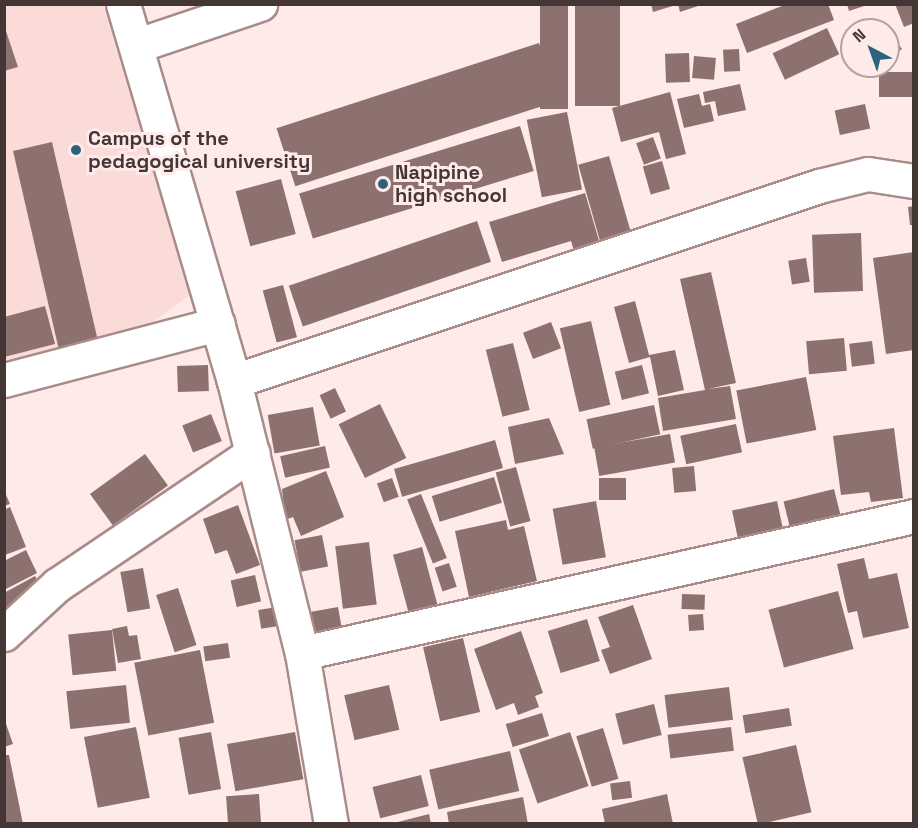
<!DOCTYPE html>
<html>
<head>
<meta charset="utf-8">
<style>
  body { margin:0 }
  #map { position:relative; width:918px; height:828px; overflow:hidden; background:#feeae8; font-family:"Space Grotesk",sans-serif }
  div>[style] { position:absolute }
  .built>* { inset:0; background:#fbdbd8 }
  .building>* { inset:0; background:#8d716f; transform-origin:0 0 }
  .roads { filter:drop-shadow(2px 0 #a98c8a) drop-shadow(-2px 0 #a98c8a) drop-shadow(0 2px #a98c8a) drop-shadow(0 -2px #a98c8a) }
  .minor>* { height:33px; margin:-16.5px; padding:0 16.5px; transform-origin:16.5px; border-radius:16.5px; background:#fff }
  .dots>* { width:16px; height:16px; translate:-50% -50%; box-sizing:border-box; border:3px solid #feeae8; border-radius:50% }
  span { translate:-50% -50%; white-space:nowrap; text-align:center; line-height:1.15; -webkit-text-stroke:6px #feeae8; paint-order:stroke }
  .poi-label { font-size:20px; color:#433635; font-weight:700 }
  .left { translate:0 -50%; text-align:left }
  .frame { position:absolute; inset:0; border:6px solid #433635; pointer-events:none }
  .north { position:absolute; left:840px; top:18px; width:60px; height:60px; box-sizing:border-box; background:#feeae8; border:2px solid #b3a2a0; border-radius:50%; rotate:319deg; font-size:16px; font-weight:700; line-height:24px; text-align:center; color:#433635 }
  .north::after { content:''; display:block; margin:auto; width:21px; height:27px; background:#2d627e; clip-path:polygon(50% 0,100% 100%,50% 72%,0 100%) }
</style>
</head>
<body>
<div id="map">
  <div class="built">
    <div style="clip-path:polygon(5px 5px,103px 5px,190px 295px,143px 329px,5px 372px)"></div>
  </div>
  <div class="building">
    <div style="left:540px;top:4px;width:28px;height:105px"></div>
    <div style="left:575px;top:4px;width:45px;height:102px"></div>
    <div style="clip-path:polygon(651px 4px,676px 4px,676px 5px,653px 12px)"></div>
    <div style="clip-path:polygon(678px 4px,701px 4px,701px 5px,680px 12px)"></div>
    <div style="clip-path:polygon(787px 4px,828px 4px,834px 20px,747px 53px,736px 24px)"></div>
    <div style="clip-path:polygon(847px 4px,867px 4px,867px 5px,849px 11px)"></div>
    <div style="clip-path:polygon(895px 4px,914px 4px,914px 23px,904px 27px)"></div>
    <div style="clip-path:polygon(4px 25px,18px 67px,4px 71px)"></div>
    <div style="left:827px;top:28px;width:29px;height:60px;rotate:65deg"></div>
    <div style="clip-path:polygon(888px 30px,902px 49px,888px 59px)"></div>
    <div style="left:539px;top:43px;width:61px;height:276px;rotate:72deg"></div>
    <div style="left:739px;top:49px;width:22px;height:16px;rotate:87deg"></div>
    <div style="left:689px;top:53px;width:29px;height:24px;rotate:88deg"></div>
    <div style="left:694px;top:56px;width:22px;height:22px;rotate:5deg"></div>
    <div style="left:914px;top:72px;width:25px;height:35px;rotate:90deg"></div>
    <div style="clip-path:polygon(740px 84px,746px 110px,718px 116px,715px 101px,705px 103px,703px 92px)"></div>
    <div style="clip-path:polygon(670px 92px,686px 154px,666px 159px,659px 132px,621px 142px,612px 108px)"></div>
    <div style="clip-path:polygon(699px 94px,702px 106px,710px 104px,714px 121px,684px 128px,677px 99px)"></div>
    <div style="left:865px;top:104px;width:25px;height:31px;rotate:78deg"></div>
    <div style="left:567px;top:112px;width:79px;height:41px;rotate:79deg"></div>
    <div style="left:520px;top:126px;width:47px;height:231px;rotate:73deg"></div>
    <div style="left:653px;top:137px;width:23px;height:18px;rotate:70deg"></div>
    <div style="left:52px;top:142px;width:202px;height:40px;rotate:77deg"></div>
    <div style="left:609px;top:156px;width:82px;height:32px;rotate:74deg"></div>
    <div style="left:662px;top:161px;width:29px;height:20px;rotate:74deg"></div>
    <div style="left:281px;top:179px;width:57px;height:47px;rotate:75deg"></div>
    <div style="clip-path:polygon(585px 193px,600px 244px,574px 251px,571px 241px,502px 262px,489px 222px)"></div>
    <div style="clip-path:polygon(914px 206px,914px 225px,910px 225px,908px 207px)"></div>
    <div style="left:477px;top:221px;width:43px;height:199px;rotate:71deg"></div>
    <div style="left:861px;top:233px;width:58px;height:49px;rotate:88deg"></div>
    <div style="clip-path:polygon(914px 252px,914px 350px,886px 354px,873px 258px)"></div>
    <div style="left:806px;top:258px;width:24px;height:18px;rotate:81deg"></div>
    <div style="clip-path:polygon(711px 272px,736px 383px,708px 389px,730px 386px,736px 419px,663px 431px,658px 398px,705px 390px,680px 279px)"></div>
    <div style="left:283px;top:285px;width:54px;height:21px;rotate:75deg"></div>
    <div style="clip-path:polygon(635px 301px,649px 355px,675px 350px,684px 390px,658px 396px,650px 357px,629px 363px,614px 307px)"></div>
    <div style="clip-path:polygon(45px 306px,55px 344px,4px 357px,4px 317px)"></div>
    <div style="left:591px;top:321px;width:86px;height:32px;rotate:77deg"></div>
    <div style="left:551px;top:322px;width:28px;height:30px;rotate:69deg"></div>
    <div style="left:844px;top:338px;width:33px;height:38px;rotate:85deg"></div>
    <div style="left:872px;top:341px;width:23px;height:23px;rotate:83deg"></div>
    <div style="left:513px;top:343px;width:69px;height:28px;rotate:76deg"></div>
    <div style="left:208px;top:365px;width:26px;height:31px;rotate:88deg"></div>
    <div style="left:642px;top:365px;width:29px;height:28px;rotate:76deg"></div>
    <div style="left:806px;top:377px;width:54px;height:71px;rotate:79deg"></div>
    <div style="left:335px;top:388px;width:26px;height:17px;rotate:65deg"></div>
    <div style="left:380px;top:404px;width:60px;height:46px;rotate:64deg"></div>
    <div style="left:654px;top:405px;width:30px;height:69px;rotate:78deg"></div>
    <div style="left:313px;top:407px;width:39px;height:46px;rotate:80deg"></div>
    <div style="left:211px;top:414px;width:29px;height:31px;rotate:68deg"></div>
    <div style="clip-path:polygon(549px 418px,564px 454px,515px 464px,508px 427px)"></div>
    <div style="left:736px;top:424px;width:29px;height:57px;rotate:78deg"></div>
    <div style="clip-path:polygon(894px 428px,903px 498px,871px 502px,869px 492px,841px 495px,833px 436px)"></div>
    <div style="left:670px;top:434px;width:29px;height:77px;rotate:80deg"></div>
    <div style="left:495px;top:440px;width:29px;height:105px;rotate:74deg"></div>
    <div style="left:325px;top:446px;width:22px;height:46px;rotate:77deg"></div>
    <div style="left:145px;top:454px;width:39px;height:68px;rotate:54deg"></div>
    <div style="left:694px;top:466px;width:25px;height:22px;rotate:85deg"></div>
    <div style="left:516px;top:467px;width:56px;height:21px;rotate:75deg"></div>
    <div style="clip-path:polygon(326px 471px,344px 517px,301px 536px,293px 517px,285px 520px,282px 489px)"></div>
    <div style="left:494px;top:477px;width:27px;height:65px;rotate:73deg"></div>
    <div style="left:392px;top:478px;width:20px;height:16px;rotate:70deg"></div>
    <div style="left:626px;top:478px;width:22px;height:27px;rotate:90deg"></div>
    <div style="left:834px;top:489px;width:32px;height:52px;rotate:76deg"></div>
    <div style="clip-path:polygon(4px 490px,10px 504px,4px 506px)"></div>
    <div style="left:421px;top:494px;width:69px;height:15px;rotate:68deg"></div>
    <div style="left:596px;top:501px;width:57px;height:44px;rotate:80deg"></div>
    <div style="left:777px;top:501px;width:33px;height:46px;rotate:78deg"></div>
    <div style="clip-path:polygon(238px 505px,260px 565px,236px 574px,227px 550px,215px 554px,203px 519px)"></div>
    <div style="clip-path:polygon(10px 507px,26px 547px,5px 555px,4px 510px)"></div>
    <div style="clip-path:polygon(506px 520px,508px 530px,524px 526px,537px 581px,469px 597px,455px 531px)"></div>
    <div style="left:322px;top:535px;width:32px;height:28px;rotate:79deg"></div>
    <div style="left:369px;top:542px;width:63px;height:34px;rotate:83deg"></div>
    <div style="left:422px;top:547px;width:63px;height:30px;rotate:75deg"></div>
    <div style="clip-path:polygon(26px 550px,37px 573px,4px 590px,4px 561px)"></div>
    <div style="clip-path:polygon(864px 558px,869px 579px,897px 573px,909px 628px,863px 638px,857px 611px,848px 613px,837px 564px)"></div>
    <div style="left:449px;top:563px;width:25px;height:15px;rotate:72deg"></div>
    <div style="left:143px;top:568px;width:41px;height:23px;rotate:80deg"></div>
    <div style="left:255px;top:575px;width:27px;height:25px;rotate:77deg"></div>
    <div style="clip-path:polygon(35px 576px,45px 593px,4px 616px,4px 593px)"></div>
    <div style="left:178px;top:588px;width:60px;height:23px;rotate:72deg"></div>
    <div style="left:838px;top:591px;width:60px;height:72px;rotate:75deg"></div>
    <div style="left:682px;top:594px;width:23px;height:15px;rotate:2deg"></div>
    <div style="clip-path:polygon(633px 605px,652px 659px,610px 674px,601px 650px,610px 647px,598px 617px)"></div>
    <div style="left:277px;top:607px;width:19px;height:19px;rotate:81deg"></div>
    <div style="left:338px;top:607px;width:28px;height:34px;rotate:80deg"></div>
    <div style="left:703px;top:614px;width:16px;height:15px;rotate:86deg"></div>
    <div style="left:587px;top:619px;width:44px;height:41px;rotate:73deg"></div>
    <div style="clip-path:polygon(127px 626px,129px 636px,137px 635px,141px 659px,118px 663px,112px 629px)"></div>
    <div style="left:112px;top:630px;width:41px;height:44px;rotate:84deg"></div>
    <div style="clip-path:polygon(521px 631px,543px 693px,535px 696px,539px 707px,518px 715px,514px 703px,496px 710px,474px 649px)"></div>
    <div style="left:463px;top:638px;width:76px;height:41px;rotate:77deg"></div>
    <div style="left:228px;top:643px;width:15px;height:25px;rotate:82deg"></div>
    <div style="left:200px;top:650px;width:74px;height:67px;rotate:79deg"></div>
    <div style="left:126px;top:685px;width:38px;height:60px;rotate:84deg"></div>
    <div style="left:389px;top:685px;width:46px;height:46px;rotate:77deg"></div>
    <div style="left:729px;top:687px;width:33px;height:65px;rotate:83deg"></div>
    <div style="left:654px;top:704px;width:32px;height:40px;rotate:76deg"></div>
    <div style="left:789px;top:708px;width:18px;height:47px;rotate:81deg"></div>
    <div style="left:542px;top:713px;width:24px;height:38px;rotate:73deg"></div>
    <div style="clip-path:polygon(4px 718px,13px 744px,4px 747px)"></div>
    <div style="left:136px;top:727px;width:72px;height:53px;rotate:79deg"></div>
    <div style="left:731px;top:727px;width:24px;height:64px;rotate:83deg"></div>
    <div style="left:603px;top:728px;width:53px;height:28px;rotate:73deg"></div>
    <div style="left:211px;top:732px;width:58px;height:33px;rotate:80deg"></div>
    <div style="left:295px;top:732px;width:48px;height:69px;rotate:80deg"></div>
    <div style="left:570px;top:732px;width:57px;height:54px;rotate:71deg"></div>
    <div style="left:796px;top:745px;width:69px;height:55px;rotate:77deg"></div>
    <div style="left:510px;top:751px;width:41px;height:83px;rotate:77deg"></div>
    <div style="clip-path:polygon(4px 755px,9px 755px,23px 824px,4px 824px)"></div>
    <div style="left:421px;top:775px;width:32px;height:50px;rotate:76deg"></div>
    <div style="left:630px;top:781px;width:17px;height:20px;rotate:83deg"></div>
    <div style="left:259px;top:794px;width:30px;height:33px;rotate:86deg"></div>
    <div style="clip-path:polygon(667px 794px,673px 824px,605px 824px,602px 809px)"></div>
    <div style="clip-path:polygon(523px 797px,528px 824px,449px 824px,447px 812px)"></div>
    <div style="clip-path:polygon(429px 814px,431px 824px,394px 824px,394px 823px)"></div>
  </div>
  <div class="roads">
    <div class="minor">
      <div style="left:123px;top:4px;width:393px;rotate:73.6deg"></div>
      <div style="left:234px;top:381px;width:280px;rotate:76deg"></div>
      <div style="left:302px;top:653px;width:173px;rotate:80.4deg"></div>
      <div style="left:138px;top:45px;width:129px;rotate:-18.6deg"></div>
      <div style="left:4px;top:380px;width:221px;rotate:-14.7deg"></div>
      <div style="left:234px;top:381px;width:617px;rotate:-18.43deg"></div>
      <div style="left:819px;top:186px;width:50px;rotate:-13.8deg"></div>
      <div style="left:868px;top:174px;width:47px;rotate:8.7deg"></div>
      <div style="left:4px;top:634px;width:72px;rotate:-42.8deg"></div>
      <div style="left:57px;top:585px;width:236px;rotate:-34deg"></div>
      <div style="left:302px;top:653px;width:627px;rotate:-12.62deg"></div>
    </div>
  </div>
  <div class="dots">
    <div style="left:76px;top:150px;background:#2d627e"></div>
    <div style="left:383px;top:184px;background:#2d627e"></div>
  </div>
  <div class="poi-label">
    <span class="left" style="left:88px;top:150px">Campus of the<br>pedagogical university</span>
    <span class="left" style="left:395px;top:184px">Napipine<br>high school</span>
  </div>
  <div class="frame"></div>
  <div class="north">N</div>
</div>
</body>
</html>
